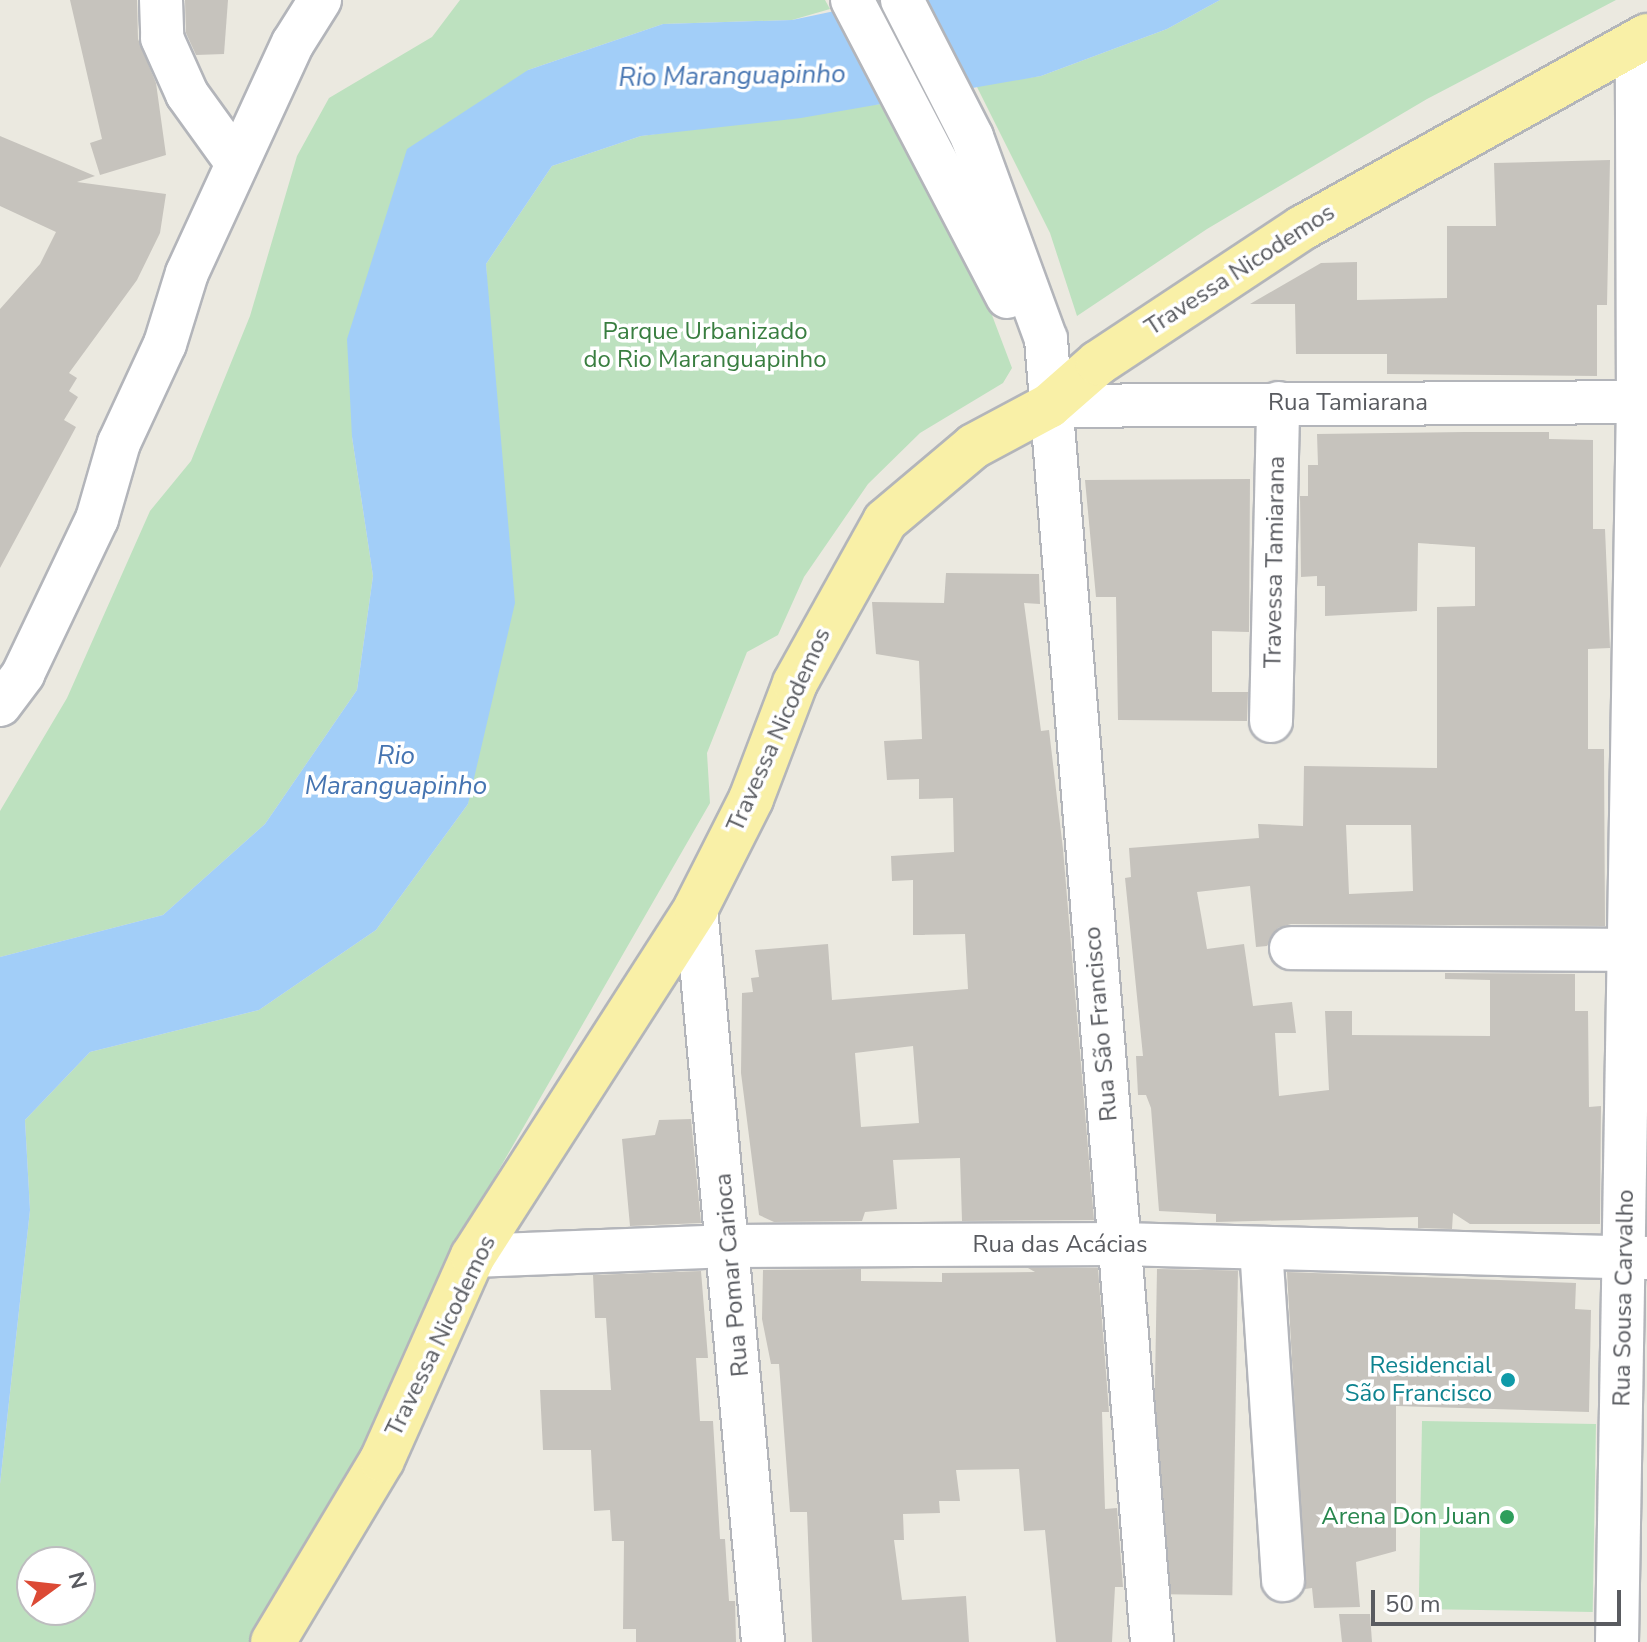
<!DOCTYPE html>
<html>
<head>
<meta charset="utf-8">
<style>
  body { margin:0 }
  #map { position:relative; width:1647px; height:1642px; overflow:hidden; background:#ebe9e0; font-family:"Nunito Sans",sans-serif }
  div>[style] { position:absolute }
  .green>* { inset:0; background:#bde1bf; transform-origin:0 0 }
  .water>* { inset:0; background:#a2cef8 }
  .building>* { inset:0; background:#c6c3bd; transform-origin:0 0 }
  .roads { filter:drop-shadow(2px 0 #b3b5ba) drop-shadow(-2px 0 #b3b5ba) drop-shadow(0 2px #b3b5ba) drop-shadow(0 -2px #b3b5ba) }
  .minor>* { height:42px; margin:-21px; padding:0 21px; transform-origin:21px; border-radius:21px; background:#fff }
  .major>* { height:44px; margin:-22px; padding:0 22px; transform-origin:22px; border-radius:22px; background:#f9f0a7 }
  .dots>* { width:22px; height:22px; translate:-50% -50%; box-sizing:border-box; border:4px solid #fff; border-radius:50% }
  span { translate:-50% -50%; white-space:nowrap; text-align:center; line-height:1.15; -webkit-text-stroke:7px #fff; paint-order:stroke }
  .street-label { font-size:24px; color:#595b60 }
  .park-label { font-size:24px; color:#397e40 }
  .culture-label { font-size:24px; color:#0d838f }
  .right { translate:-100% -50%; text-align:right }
  .leisure-label { font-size:24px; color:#27864d }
  .water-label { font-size:26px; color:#4574b1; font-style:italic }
  .north { position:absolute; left:16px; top:1546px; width:80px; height:80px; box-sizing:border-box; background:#fff; border:2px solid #bdbdbf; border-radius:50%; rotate:75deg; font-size:22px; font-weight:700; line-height:32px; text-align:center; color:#595b60 }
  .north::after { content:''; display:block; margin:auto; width:28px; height:36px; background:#dc4a35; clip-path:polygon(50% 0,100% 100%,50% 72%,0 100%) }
  .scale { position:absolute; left:1371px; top:1590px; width:250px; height:36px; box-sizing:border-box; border:4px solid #595b60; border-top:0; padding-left:10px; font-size:24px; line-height:28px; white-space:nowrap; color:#595b60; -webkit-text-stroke:6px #fff; paint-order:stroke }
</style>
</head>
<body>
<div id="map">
  <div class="green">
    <div style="clip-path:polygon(460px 0,825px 0,830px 9px,792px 20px,663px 24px,528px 70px,352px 437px,373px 576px,357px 690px,265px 824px,163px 915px,0 957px,0 811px,67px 698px,150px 511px,191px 461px,250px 316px,297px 156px,329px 98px,432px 37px)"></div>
    <div style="clip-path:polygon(1220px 0,1616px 0,1427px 99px,1207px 229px,1077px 316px,1050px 233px,976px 85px,1041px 76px,1167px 29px)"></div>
    <div style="clip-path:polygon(evenodd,880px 104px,984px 294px,1012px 368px,1003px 383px,920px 433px,868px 484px,804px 577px,778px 635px,747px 652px,707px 753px,710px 803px,447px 1260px,360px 1466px,254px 1642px,0 1642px,0 1484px,30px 1210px,25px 1120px,90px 1052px,259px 1010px,376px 930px,468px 804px,495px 426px,486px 264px,552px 166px,641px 136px,880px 104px,32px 1562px,80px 1562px,80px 1610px,32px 1610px,32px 1562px)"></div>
    <div style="left:1422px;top:1421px;width:174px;height:188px;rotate:1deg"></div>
  </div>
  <div class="water">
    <div style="clip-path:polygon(887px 0,1220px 0,1167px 29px,1041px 76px,801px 118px,641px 136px,552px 166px,486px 264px,515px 603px,468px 804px,376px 930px,259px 1010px,90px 1052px,25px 1120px,30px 1210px,0 1484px,0 957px,163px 915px,265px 824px,357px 690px,373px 576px,352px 437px,347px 339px,407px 149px,528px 70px,663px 24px,792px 20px)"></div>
  </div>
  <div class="building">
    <div style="clip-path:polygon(70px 0,137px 0,138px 39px,156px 83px,166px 155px,100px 175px,90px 143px,102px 139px)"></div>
    <div style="clip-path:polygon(185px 0,228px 0,224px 54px,196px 55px,186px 33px)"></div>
    <div style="clip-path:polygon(0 136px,95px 176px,77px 182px,166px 194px,160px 233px,137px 280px,69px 373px,77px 378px,69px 391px,78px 397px,64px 420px,76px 427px,0 568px,0 309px,40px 264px,56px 232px,0 206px)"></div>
    <div style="clip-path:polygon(1610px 160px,1607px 305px,1597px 305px,1597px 376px,1387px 374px,1387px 354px,1296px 354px,1295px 304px,1250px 304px,1321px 263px,1357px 262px,1357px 300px,1447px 298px,1447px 226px,1496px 226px,1494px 163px)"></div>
    <div style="clip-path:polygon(evenodd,1465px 432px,1549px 432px,1549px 439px,1593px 440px,1593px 529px,1605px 529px,1610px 648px,1588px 649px,1588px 749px,1604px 749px,1605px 926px,1291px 924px,1278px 928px,1267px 946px,1256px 947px,1250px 886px,1197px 892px,1207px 949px,1244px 944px,1253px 1006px,1292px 1002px,1296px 1033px,1275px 1033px,1279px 1096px,1329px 1090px,1325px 1011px,1352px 1011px,1352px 1035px,1490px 1036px,1490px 980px,1445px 979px,1445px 973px,1575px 974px,1575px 1011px,1588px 1011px,1589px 1107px,1601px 1106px,1600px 1224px,1470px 1224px,1453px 1213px,1452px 1229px,1418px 1228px,1418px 1217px,1216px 1222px,1216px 1214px,1159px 1211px,1151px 1108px,1146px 1095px,1138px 1095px,1136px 1056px,1143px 1056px,1125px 878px,1131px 877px,1129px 848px,1259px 838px,1258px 824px,1303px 826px,1304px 766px,1437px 768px,1437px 607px,1475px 606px,1475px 547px,1418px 543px,1417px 611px,1325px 616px,1325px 586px,1317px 586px,1317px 576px,1301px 577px,1300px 496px,1308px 496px,1308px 465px,1318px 465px,1317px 434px,1465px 432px,1346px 825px,1411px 825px,1413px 891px,1349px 894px,1346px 825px)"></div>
    <div style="clip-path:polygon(1250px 479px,1249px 632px,1212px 631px,1212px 692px,1248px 692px,1247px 721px,1118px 720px,1116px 597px,1096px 597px,1085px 480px)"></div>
    <div style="clip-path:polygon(evenodd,946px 573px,1039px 574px,1040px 604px,1024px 603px,1041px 731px,1049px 730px,1063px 849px,1094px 1220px,962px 1221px,960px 1158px,893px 1160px,897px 1209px,865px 1212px,862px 1221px,774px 1222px,759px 1215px,741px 1073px,742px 993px,753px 992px,751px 978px,759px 977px,755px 950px,828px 944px,832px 1000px,968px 989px,965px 934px,913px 935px,913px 880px,892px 881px,891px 856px,954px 852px,953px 798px,919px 799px,919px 779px,887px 780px,884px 741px,922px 739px,919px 661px,876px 654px,872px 602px,944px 603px,946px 573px,913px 1046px,919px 1123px,861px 1127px,855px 1053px,913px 1046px)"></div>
    <div style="clip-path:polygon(691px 1119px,701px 1223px,630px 1226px,622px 1139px,655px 1135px,659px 1120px)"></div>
    <div style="clip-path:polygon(1028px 1268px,1098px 1268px,1109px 1412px,1102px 1412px,1105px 1509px,1117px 1508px,1123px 1587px,1115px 1587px,1112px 1642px,1056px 1642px,1045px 1530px,1024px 1531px,1019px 1469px,956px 1470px,960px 1501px,939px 1501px,940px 1513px,903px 1514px,904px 1540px,894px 1540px,902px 1600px,966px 1596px,969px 1642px,812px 1642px,807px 1512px,790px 1512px,779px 1364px,771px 1364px,762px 1319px,763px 1270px,861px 1269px,861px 1281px,942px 1282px,942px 1273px,1035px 1272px)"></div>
    <div style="left:1157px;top:1269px;width:81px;height:325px;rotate:1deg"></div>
    <div style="clip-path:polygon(701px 1271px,708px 1358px,696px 1358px,700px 1421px,713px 1421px,720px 1539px,725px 1539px,729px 1601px,735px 1601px,736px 1642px,636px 1642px,636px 1629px,623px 1629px,624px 1541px,612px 1541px,610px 1510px,594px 1511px,591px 1450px,543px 1450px,540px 1390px,611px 1390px,606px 1318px,595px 1318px,593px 1275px)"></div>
    <div style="clip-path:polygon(1287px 1272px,1576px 1283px,1575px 1309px,1591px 1310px,1589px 1412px,1396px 1406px,1396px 1551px,1356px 1562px,1360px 1607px,1314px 1608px,1312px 1588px,1305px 1589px)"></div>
    <div style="clip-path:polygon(1339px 1614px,1370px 1614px,1372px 1642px,1342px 1642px)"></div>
  </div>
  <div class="roads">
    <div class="minor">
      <div style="left:161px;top:0;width:38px;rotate:88deg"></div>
      <div style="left:162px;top:38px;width:61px;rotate:65.9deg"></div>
      <div style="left:187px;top:94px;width:84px;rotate:54.2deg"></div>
      <div style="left:852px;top:0;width:335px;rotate:62.4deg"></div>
      <div style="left:902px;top:0;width:154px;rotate:62.9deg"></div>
      <div style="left:972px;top:137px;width:215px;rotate:69.9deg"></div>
      <div style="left:1046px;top:339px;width:1307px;rotate:85.35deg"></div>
      <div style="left:1049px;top:406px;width:598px;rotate:-0.38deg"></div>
      <div style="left:0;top:705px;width:39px;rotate:-53deg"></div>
      <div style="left:23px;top:674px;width:172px;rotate:-64.5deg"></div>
      <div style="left:97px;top:519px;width:79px;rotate:-73.9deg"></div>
      <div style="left:119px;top:443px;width:109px;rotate:-65.1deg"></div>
      <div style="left:165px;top:344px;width:74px;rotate:-72.8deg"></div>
      <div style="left:187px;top:273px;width:253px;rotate:-65.3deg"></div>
      <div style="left:293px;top:43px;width:51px;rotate:-57.9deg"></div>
      <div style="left:1271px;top:721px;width:318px;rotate:-88.7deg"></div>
      <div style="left:696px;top:908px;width:737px;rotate:84.78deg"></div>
      <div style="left:1291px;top:948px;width:339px;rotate:0.3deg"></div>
      <div style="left:1261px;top:1248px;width:333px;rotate:86.2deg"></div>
      <div style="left:473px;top:1256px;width:258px;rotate:-2.2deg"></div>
      <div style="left:731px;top:1246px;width:389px;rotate:-0.3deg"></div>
      <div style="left:1120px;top:1244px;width:527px;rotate:1.52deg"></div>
      <div style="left:1617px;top:1642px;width:1240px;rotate:-89.03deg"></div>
      <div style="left:1638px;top:402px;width:361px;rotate:-90.2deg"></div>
    </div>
    <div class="major">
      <div style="left:273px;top:1642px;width:212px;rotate:-59.1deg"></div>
      <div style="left:382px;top:1460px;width:223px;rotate:-66deg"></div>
      <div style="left:473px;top:1256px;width:413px;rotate:-57.3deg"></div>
      <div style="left:696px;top:908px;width:122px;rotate:-63.2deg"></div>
      <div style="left:751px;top:799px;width:124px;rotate:-69.2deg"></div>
      <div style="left:795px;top:683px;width:185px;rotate:-60.9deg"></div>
      <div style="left:885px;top:521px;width:116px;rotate:-40.1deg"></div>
      <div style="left:974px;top:446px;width:85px;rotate:-28.1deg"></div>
      <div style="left:1049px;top:406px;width:65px;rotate:-41.3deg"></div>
      <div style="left:1098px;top:363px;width:245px;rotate:-33.5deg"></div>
      <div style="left:1302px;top:228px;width:395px;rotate:-29.1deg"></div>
    </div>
  </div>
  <div class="dots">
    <div style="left:1508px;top:1380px;background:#0f9aa8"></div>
    <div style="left:1507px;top:1517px;background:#2e9e5b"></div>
  </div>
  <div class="street-label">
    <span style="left:1240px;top:270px;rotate:-33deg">Travessa Nicodemos</span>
    <span style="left:1348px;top:403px">Rua Tamiarana</span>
    <span style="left:1275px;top:562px;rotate:-89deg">Travessa Tamiarana</span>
    <span style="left:779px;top:730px;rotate:-66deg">Travessa Nicodemos</span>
    <span style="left:1101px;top:1024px;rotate:-95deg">Rua São Francisco</span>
    <span style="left:1060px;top:1245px">Rua das Acácias</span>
    <span style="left:732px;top:1275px;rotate:-95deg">Rua Pomar Carioca</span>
    <span style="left:1624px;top:1298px;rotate:-89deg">Rua Sousa Carvalho</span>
    <span style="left:441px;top:1336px;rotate:-64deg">Travessa Nicodemos</span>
  </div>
  <div class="park-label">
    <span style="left:705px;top:346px">Parque Urbanizado<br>do Rio Maranguapinho</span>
  </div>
  <div class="culture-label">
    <span class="right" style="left:1492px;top:1380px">Residencial<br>São Francisco</span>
  </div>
  <div class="leisure-label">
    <span class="right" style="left:1491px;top:1517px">Arena Don Juan</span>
  </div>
  <div class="water-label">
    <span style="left:732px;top:76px;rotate:-1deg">Rio Maranguapinho</span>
    <span style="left:396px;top:771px">Rio<br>Maranguapinho</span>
  </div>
  <div class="north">N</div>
  <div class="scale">50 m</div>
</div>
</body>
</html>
